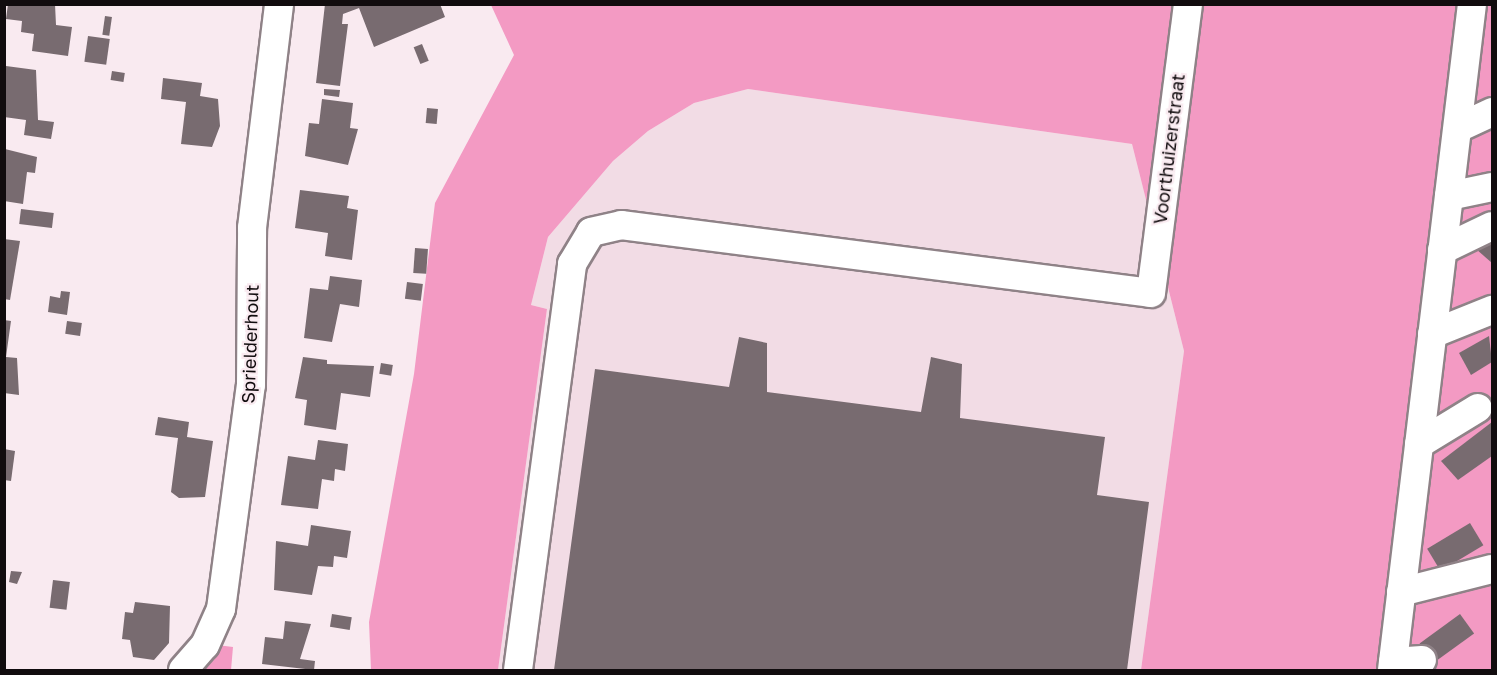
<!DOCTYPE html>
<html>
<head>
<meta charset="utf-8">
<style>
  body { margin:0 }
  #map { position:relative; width:1497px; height:675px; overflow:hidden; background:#f9eaf0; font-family:"Golos Text",sans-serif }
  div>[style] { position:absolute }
  .built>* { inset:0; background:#f2dce5 }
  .forest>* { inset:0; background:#f39ac3 }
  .building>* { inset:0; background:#786b70; transform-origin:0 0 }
  .roads { filter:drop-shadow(2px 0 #8f8287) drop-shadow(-2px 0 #8f8287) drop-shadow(0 2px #8f8287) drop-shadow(0 -2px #8f8287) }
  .minor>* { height:28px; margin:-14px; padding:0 14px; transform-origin:14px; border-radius:14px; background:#fff }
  span { translate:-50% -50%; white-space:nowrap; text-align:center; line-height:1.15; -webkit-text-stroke:4.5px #f9eaf0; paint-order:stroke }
  .street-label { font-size:18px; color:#110c0e }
  .frame { position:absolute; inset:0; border:6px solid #110c0e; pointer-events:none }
</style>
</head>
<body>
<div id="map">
  <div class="built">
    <div style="clip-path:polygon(748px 89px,1132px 144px,1184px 351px,1141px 670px,498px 670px,547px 309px,531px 305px,548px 237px,613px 161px,648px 131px,694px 103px)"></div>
  </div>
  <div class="forest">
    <div style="clip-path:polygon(491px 5px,1492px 5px,1492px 670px,1141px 670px,1184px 351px,1132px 144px,748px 89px,694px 103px,648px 131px,613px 161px,548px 237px,531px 305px,547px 309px,498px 670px,371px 670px,369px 622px,414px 374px,435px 203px,514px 55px)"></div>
    <div style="clip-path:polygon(217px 645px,233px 647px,231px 670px,198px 670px)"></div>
  </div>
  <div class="building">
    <div style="clip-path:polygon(8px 4px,55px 4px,56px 25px,72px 27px,68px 56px,32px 51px,34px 34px,21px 32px,22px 21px,6px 19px)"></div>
    <div style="clip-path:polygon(325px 4px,440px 4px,445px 17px,374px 47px,359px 8px,343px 14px,342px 24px,348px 24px,340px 86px,316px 83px)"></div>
    <div style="left:105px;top:16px;width:7px;height:19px;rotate:8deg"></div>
    <div style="left:88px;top:36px;width:22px;height:26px;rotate:8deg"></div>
    <div style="left:422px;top:44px;width:18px;height:9px;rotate:68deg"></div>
    <div style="clip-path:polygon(6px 66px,36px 70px,38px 120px,54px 122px,51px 139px,24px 135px,26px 120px,4px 117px)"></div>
    <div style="left:112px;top:71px;width:13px;height:9px;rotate:9deg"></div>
    <div style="clip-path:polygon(163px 78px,202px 83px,200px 96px,218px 99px,220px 126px,212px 147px,181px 144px,186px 102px,161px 99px)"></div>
    <div style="clip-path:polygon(324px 89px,340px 90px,339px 97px,324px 95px)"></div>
    <div style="clip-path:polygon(322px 99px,353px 103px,350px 128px,358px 129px,348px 165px,305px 156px,309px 123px,319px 124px)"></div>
    <div style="left:427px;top:108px;width:11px;height:15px;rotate:5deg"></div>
    <div style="clip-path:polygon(5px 149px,37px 157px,35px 173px,27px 172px,23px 204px,4px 201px)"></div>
    <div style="clip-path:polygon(300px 190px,349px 196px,347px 208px,358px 210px,352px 260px,325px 256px,328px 233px,295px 228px)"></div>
    <div style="left:21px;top:209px;width:33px;height:15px;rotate:7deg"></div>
    <div style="clip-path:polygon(1492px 231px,1492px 263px,1476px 249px)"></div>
    <div style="clip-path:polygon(4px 239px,20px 241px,10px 300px,4px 299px)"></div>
    <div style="left:415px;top:248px;width:13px;height:25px;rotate:4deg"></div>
    <div style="clip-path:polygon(330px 276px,362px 280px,359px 307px,340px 304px,332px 342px,304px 338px,310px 288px,328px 290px)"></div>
    <div style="left:407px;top:282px;width:16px;height:17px;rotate:7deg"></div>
    <div style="clip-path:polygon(61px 291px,70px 292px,67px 315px,48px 312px,50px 296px,60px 298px)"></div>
    <div style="clip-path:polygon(4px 320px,11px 321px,6px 357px,17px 358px,19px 395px,4px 393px)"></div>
    <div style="left:67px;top:321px;width:15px;height:13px;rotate:8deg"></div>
    <div style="clip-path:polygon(1489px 336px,1492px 362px,1471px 375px,1459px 353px)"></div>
    <div style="clip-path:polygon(739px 337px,767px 343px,767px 392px,921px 412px,931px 357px,962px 364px,960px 418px,1105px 437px,1097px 495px,1149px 502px,1127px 670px,554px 670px,595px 369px,729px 387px)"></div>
    <div style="clip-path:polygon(303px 357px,327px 360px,327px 364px,374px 366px,370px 397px,341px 393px,336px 430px,304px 425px,307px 400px,295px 398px)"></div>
    <div style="left:381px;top:363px;width:12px;height:11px;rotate:9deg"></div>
    <div style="clip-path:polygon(158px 417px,189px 422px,187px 437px,213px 441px,205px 497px,179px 498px,171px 492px,178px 438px,155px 435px)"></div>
    <div style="clip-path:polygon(1492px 422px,1492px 456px,1458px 480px,1441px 461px)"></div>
    <div style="clip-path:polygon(318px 440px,348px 444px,345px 471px,335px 469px,334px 481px,322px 479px,318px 509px,281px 505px,288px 456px,315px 460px)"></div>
    <div style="clip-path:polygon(4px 449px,15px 451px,11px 481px,4px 480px)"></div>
    <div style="left:1470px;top:523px;width:26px;height:50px;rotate:59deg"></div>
    <div style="clip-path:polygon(311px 525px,351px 531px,347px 558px,334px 556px,333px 567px,318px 566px,312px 595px,274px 590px,276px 541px,308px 546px)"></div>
    <div style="clip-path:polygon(11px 571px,22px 572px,17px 584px,9px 582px)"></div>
    <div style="left:53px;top:580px;width:17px;height:28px;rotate:7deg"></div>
    <div style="clip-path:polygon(135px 602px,170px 606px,169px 643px,154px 660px,133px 657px,130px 640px,122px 639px,125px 612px,133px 613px)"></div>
    <div style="left:332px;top:614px;width:20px;height:13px;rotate:9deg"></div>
    <div style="left:1460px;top:614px;width:24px;height:50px;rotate:54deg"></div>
    <div style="clip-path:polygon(285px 621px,311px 624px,300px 659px,315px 661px,314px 670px,262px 664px,265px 637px,283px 639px)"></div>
  </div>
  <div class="roads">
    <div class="minor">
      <div style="left:1458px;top:128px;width:38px;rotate:-25deg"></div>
      <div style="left:1449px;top:196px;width:44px;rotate:-11.8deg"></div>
      <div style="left:1442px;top:250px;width:55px;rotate:-25.6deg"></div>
      <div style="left:1432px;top:334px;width:65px;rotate:-21.8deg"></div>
      <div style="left:1419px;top:444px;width:69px;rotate:-31.4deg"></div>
      <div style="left:1401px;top:592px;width:94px;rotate:-14.2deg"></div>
      <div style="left:1393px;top:662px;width:29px;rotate:-4deg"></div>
      <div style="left:183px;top:670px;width:33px;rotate:-49deg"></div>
      <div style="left:205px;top:645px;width:39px;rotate:-66deg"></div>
      <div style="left:221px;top:609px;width:226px;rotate:-82.4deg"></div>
      <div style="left:251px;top:385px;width:157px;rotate:-89.6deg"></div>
      <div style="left:252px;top:228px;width:226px;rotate:-83.1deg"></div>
      <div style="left:518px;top:670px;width:410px;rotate:-82.4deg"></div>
      <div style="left:572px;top:264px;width:37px;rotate:-59deg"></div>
      <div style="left:591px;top:232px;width:31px;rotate:-13deg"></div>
      <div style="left:621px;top:225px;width:534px;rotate:7.31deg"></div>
      <div style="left:1151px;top:293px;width:291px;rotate:-82.7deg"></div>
      <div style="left:1392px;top:670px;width:671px;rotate:-83.15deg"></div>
    </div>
  </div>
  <div class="street-label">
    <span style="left:1169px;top:149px;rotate:-83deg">Voorthuizerstraat</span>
    <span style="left:250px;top:344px;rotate:-88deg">Sprielderhout</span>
  </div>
  <div class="frame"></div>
</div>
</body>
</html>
